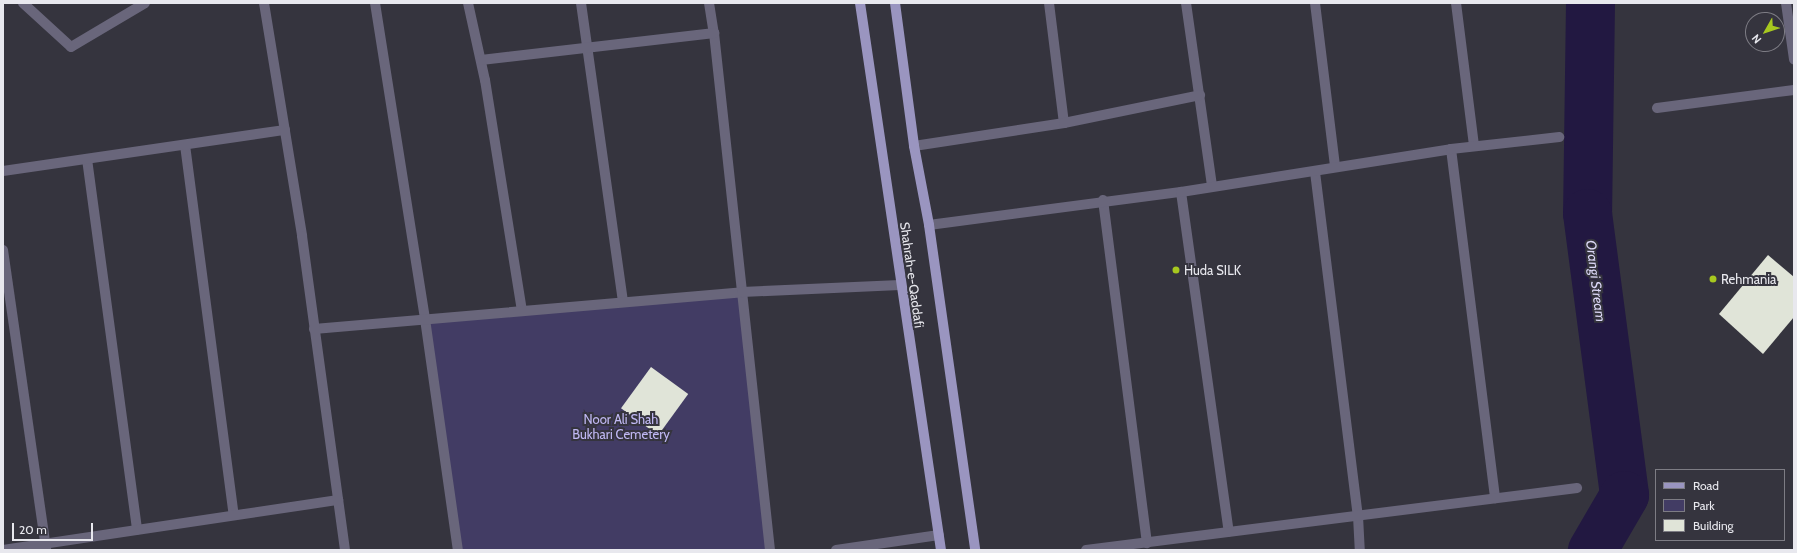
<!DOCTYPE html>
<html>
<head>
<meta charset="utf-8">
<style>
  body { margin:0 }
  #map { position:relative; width:1797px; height:553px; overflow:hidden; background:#35343e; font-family:Cabin,sans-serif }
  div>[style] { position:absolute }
  .green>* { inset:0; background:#423c64 }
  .river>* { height:49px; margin:-24.5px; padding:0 24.5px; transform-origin:24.5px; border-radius:24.5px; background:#221841 }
  .building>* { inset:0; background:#e0e4d8; transform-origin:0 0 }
  .minor>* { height:10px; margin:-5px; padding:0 5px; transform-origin:5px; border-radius:5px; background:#69667b }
  .tertiary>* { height:10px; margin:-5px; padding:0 5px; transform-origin:5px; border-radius:5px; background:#69667b }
  .primary>* { height:10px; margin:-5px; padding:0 5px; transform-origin:5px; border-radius:5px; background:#9a95c0 }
  .dots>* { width:11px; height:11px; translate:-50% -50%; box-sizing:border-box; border:2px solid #35343e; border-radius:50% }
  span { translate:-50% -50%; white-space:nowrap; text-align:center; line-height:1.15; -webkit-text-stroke:4px #35343e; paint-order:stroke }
  .poi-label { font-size:13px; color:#e8e8ee }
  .left { translate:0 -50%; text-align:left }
  .street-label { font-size:13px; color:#e8e8ee }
  .park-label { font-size:13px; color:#c0b8f3 }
  .water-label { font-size:14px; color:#dbd7f6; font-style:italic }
  .frame { position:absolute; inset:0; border:4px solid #e8e8ee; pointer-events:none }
  .legend { position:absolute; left:1655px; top:469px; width:130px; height:72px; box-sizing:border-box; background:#35343e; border:1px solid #7d7c84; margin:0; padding:5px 7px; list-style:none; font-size:12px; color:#e8e8ee }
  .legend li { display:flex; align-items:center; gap:8px; height:20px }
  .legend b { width:20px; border:1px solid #7d7c84 }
  .north { position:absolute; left:1745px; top:12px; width:40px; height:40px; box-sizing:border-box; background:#35343e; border:1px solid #7d7c84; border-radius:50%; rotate:231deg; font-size:11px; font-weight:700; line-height:16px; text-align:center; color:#e8e8ee }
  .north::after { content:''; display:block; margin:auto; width:14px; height:18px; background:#a7c81f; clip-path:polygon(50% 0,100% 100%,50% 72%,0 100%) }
  .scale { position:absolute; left:12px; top:523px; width:81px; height:18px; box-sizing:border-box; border:2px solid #e8e8ee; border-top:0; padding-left:5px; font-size:12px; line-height:14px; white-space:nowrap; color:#e8e8ee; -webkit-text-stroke:3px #35343e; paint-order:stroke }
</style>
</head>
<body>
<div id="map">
  <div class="green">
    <div style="clip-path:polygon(742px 292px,770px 550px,458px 550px,428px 322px)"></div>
  </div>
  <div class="river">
    <div style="left:1590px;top:3px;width:210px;rotate:90.8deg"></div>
    <div style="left:1587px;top:213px;width:284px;rotate:82.5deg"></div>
    <div style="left:1624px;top:495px;width:64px;rotate:120.2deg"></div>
  </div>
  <div class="building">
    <div style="clip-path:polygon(1768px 255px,1794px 277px,1794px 317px,1763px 354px,1719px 314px)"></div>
    <div style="left:651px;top:367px;width:46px;height:51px;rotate:36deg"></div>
  </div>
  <div class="minor">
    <div style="left:23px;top:3px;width:65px;rotate:42.5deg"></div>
    <div style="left:71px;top:47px;width:86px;rotate:-30.7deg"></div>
    <div style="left:375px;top:3px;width:320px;rotate:81deg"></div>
    <div style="left:425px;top:319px;width:233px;rotate:81.9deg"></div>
    <div style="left:468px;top:3px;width:79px;rotate:77.6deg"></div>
    <div style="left:485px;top:80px;width:234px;rotate:80.9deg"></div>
    <div style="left:581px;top:3px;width:302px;rotate:82deg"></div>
    <div style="left:709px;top:3px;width:30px;rotate:81deg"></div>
    <div style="left:714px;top:33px;width:520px;rotate:83.82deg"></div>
    <div style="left:1049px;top:3px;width:121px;rotate:82.9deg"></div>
    <div style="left:1186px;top:3px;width:185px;rotate:81.9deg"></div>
    <div style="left:1315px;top:3px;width:165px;rotate:83deg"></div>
    <div style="left:1456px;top:3px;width:144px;rotate:82.8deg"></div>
    <div style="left:1786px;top:3px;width:57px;rotate:81.9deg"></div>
    <div style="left:481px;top:60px;width:235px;rotate:-6.6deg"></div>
    <div style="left:1657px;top:108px;width:138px;rotate:-7.5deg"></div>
    <div style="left:185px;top:145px;width:373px;rotate:82.5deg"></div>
    <div style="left:914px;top:146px;width:152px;rotate:-8.7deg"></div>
    <div style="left:1064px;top:123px;width:139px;rotate:-11.6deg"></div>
    <div style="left:1451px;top:149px;width:352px;rotate:82.8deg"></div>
    <div style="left:87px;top:159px;width:374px;rotate:82.3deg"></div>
    <div style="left:3px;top:171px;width:285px;rotate:-8.3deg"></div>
    <div style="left:1315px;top:172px;width:347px;rotate:82.9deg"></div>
    <div style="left:1358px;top:516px;width:34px;rotate:87deg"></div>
    <div style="left:1181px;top:192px;width:343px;rotate:82deg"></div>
    <div style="left:1103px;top:200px;width:346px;rotate:82.7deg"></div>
    <div style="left:929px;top:225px;width:254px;rotate:-7.5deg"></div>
    <div style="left:1181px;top:192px;width:273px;rotate:-9deg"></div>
    <div style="left:1451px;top:149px;width:109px;rotate:-6.3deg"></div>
    <div style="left:3px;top:250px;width:303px;rotate:81.8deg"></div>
    <div style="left:314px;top:329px;width:430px;rotate:-4.9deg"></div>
    <div style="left:742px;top:292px;width:158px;rotate:-2.5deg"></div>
    <div style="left:3px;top:550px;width:339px;rotate:-8.5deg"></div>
    <div style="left:836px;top:550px;width:104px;rotate:-8.3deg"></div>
    <div style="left:1086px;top:550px;width:495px;rotate:-7.2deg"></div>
  </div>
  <div class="tertiary">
    <div style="left:264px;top:3px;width:236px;rotate:80.7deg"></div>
    <div style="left:302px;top:236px;width:317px;rotate:82.2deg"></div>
  </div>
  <div class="primary">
    <div style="left:860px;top:3px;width:553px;rotate:81.58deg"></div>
    <div style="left:895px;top:3px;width:144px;rotate:82.4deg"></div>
    <div style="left:914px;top:146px;width:80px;rotate:79.2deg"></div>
    <div style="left:929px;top:225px;width:328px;rotate:81.9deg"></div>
  </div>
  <div class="dots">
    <div style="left:1176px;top:270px;background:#a7c81f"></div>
    <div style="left:1713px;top:279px;background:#a7c81f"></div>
  </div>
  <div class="poi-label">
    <span class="left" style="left:1184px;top:270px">Huda SILK</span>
    <span class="left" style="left:1721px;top:279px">Rehmania</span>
  </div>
  <div class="street-label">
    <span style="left:912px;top:275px;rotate:82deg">Shahrah-e-Qaddafi</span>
  </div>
  <div class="park-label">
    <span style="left:621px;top:427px">Noor Ali Shah<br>Bukhari Cemetery</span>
  </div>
  <div class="water-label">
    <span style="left:1596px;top:281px;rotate:83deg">Orangi Stream</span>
  </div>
  <div class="frame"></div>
  <ul class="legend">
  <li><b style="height:5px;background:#9a95c0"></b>Road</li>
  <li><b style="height:11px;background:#423c64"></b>Park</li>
  <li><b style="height:11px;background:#e0e4d8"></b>Building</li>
  </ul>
  <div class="north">N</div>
  <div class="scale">20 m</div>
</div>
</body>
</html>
